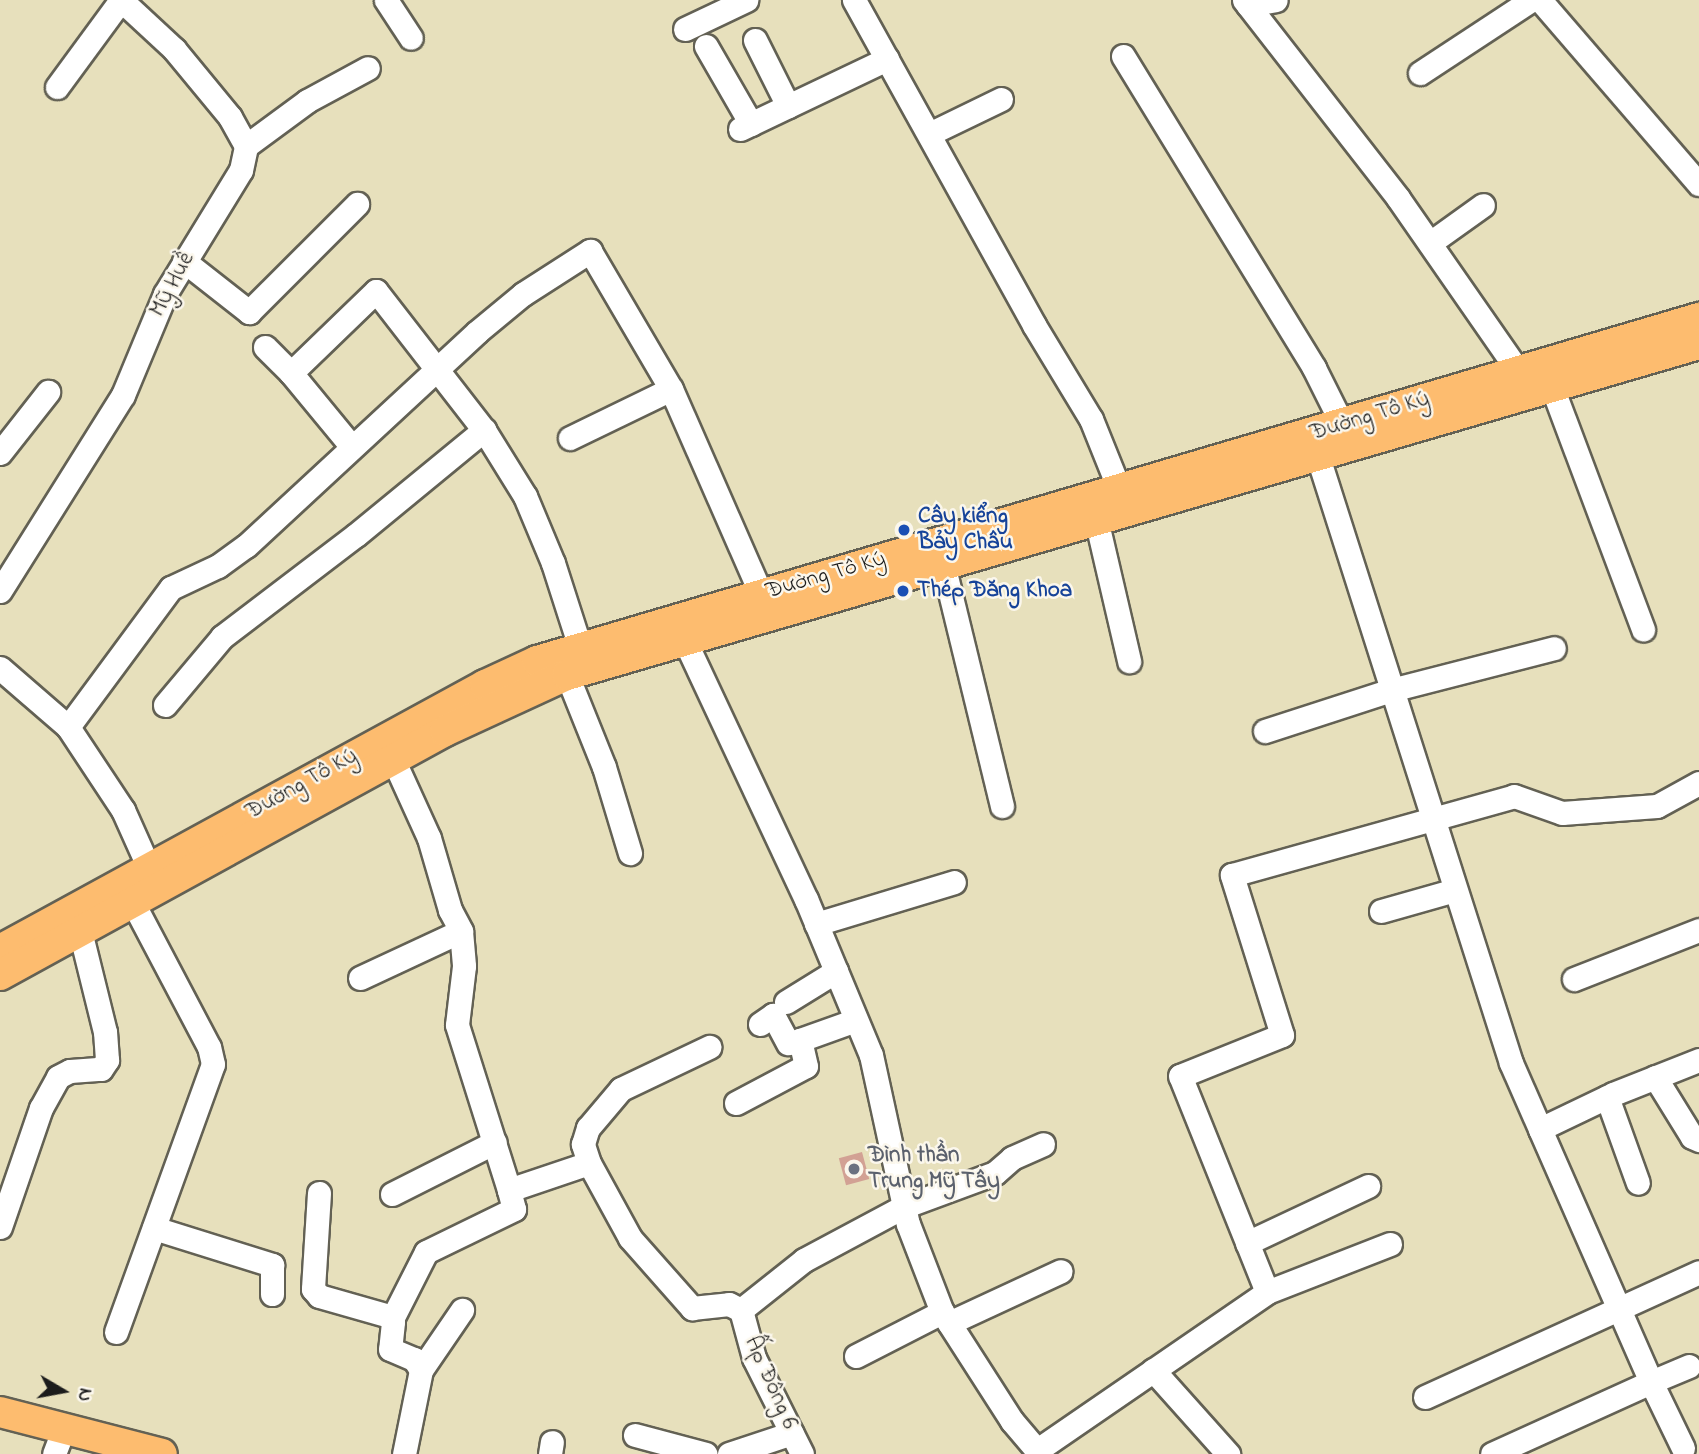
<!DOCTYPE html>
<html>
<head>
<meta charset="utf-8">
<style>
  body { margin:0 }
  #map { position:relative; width:1699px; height:1454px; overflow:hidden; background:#e7e0bc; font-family:"Indie Flower",sans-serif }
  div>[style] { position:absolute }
  .building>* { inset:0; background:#d2a194; transform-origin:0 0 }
  .roads { filter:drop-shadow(2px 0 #636154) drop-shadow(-2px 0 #636154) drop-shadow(0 2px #636154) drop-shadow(0 -2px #636154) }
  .minor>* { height:23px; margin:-11.5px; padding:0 11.5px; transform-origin:11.5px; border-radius:11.5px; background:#fff }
  .major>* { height:30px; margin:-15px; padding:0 15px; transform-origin:15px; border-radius:15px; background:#fdbc6f }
  .dots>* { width:19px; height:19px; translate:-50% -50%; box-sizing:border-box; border:4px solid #fbf7ec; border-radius:50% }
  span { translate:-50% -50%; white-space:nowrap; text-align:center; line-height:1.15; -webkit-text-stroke:5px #fbf7ec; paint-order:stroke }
  .street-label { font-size:23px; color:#1c1c1c }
  .transit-label { font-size:23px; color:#164399; font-weight:700 }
  .left { translate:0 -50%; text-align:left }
  .worship-label { font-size:23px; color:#5b616d; font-weight:700 }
  .north { position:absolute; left:28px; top:1356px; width:70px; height:70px; -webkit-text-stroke:5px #fbf7ec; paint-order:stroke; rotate:100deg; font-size:19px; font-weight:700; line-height:28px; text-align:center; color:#1c1c1c }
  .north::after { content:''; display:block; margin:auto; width:24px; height:32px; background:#1c1c1c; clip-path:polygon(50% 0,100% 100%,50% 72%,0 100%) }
</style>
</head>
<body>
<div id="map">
  <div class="building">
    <div style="left:862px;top:1152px;width:28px;height:24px;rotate:75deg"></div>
  </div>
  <div class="roads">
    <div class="minor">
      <div style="left:386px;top:0;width:45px;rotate:56.7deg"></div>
      <div style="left:854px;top:0;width:372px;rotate:61deg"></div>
      <div style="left:1034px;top:325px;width:110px;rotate:58.8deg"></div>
      <div style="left:1091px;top:419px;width:78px;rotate:68.1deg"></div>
      <div style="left:1244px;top:0;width:251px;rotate:52.1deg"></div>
      <div style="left:1398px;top:198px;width:212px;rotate:55.2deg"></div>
      <div style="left:1540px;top:0;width:243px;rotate:49.2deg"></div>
      <div style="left:1248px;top:5px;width:28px;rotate:-10deg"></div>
      <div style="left:685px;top:29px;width:68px;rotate:-25.4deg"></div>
      <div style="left:755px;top:40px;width:74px;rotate:63.4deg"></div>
      <div style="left:706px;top:46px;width:90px;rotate:60deg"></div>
      <div style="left:1123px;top:56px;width:366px;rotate:58.5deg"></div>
      <div style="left:1314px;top:368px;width:65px;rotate:63.4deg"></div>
      <div style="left:1420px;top:73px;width:133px;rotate:-33.3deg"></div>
      <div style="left:57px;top:87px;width:108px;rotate:-53.7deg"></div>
      <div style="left:740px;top:129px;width:163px;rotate:-25.5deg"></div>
      <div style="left:929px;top:134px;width:80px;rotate:-25.9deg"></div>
      <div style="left:246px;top:146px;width:76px;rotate:-36.4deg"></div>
      <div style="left:307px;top:101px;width:69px;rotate:-28.4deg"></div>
      <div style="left:1430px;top:243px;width:65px;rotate:-35.6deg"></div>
      <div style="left:184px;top:261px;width:83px;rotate:38.1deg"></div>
      <div style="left:249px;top:312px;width:153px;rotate:-45deg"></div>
      <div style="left:265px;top:347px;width:37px;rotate:45deg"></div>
      <div style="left:1552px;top:387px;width:259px;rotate:69.4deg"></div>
      <div style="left:570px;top:438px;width:112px;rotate:-25.9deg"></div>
      <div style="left:352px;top:447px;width:96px;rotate:-129.5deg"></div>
      <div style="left:291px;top:373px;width:118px;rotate:-44deg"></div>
      <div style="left:376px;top:291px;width:176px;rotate:52.2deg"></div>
      <div style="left:484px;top:430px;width:78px;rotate:58.2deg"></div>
      <div style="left:525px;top:496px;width:73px;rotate:67.3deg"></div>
      <div style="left:553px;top:563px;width:88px;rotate:72.2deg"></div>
      <div style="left:0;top:453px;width:78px;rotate:-51.8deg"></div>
      <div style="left:1318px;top:457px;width:636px;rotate:72.33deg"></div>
      <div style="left:1511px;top:1063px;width:72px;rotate:66.3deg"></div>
      <div style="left:1097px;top:523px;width:142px;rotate:76.9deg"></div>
      <div style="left:944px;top:568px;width:245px;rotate:76.3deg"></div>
      <div style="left:0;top:591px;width:231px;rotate:-57.9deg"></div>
      <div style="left:123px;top:395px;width:109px;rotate:-67.4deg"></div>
      <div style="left:165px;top:294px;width:145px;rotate:-58.5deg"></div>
      <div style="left:241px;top:170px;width:25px;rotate:-78deg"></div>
      <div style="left:246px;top:146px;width:33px;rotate:-119deg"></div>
      <div style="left:230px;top:117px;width:88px;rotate:-129.5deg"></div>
      <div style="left:174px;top:49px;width:72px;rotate:-137.2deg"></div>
      <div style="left:685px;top:641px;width:285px;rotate:64.9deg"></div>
      <div style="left:806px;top:899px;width:169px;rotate:67.4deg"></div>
      <div style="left:871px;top:1055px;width:173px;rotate:77.7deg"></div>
      <div style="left:908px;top:1224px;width:94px;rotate:68.9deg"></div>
      <div style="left:942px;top:1312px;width:130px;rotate:57.3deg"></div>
      <div style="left:1012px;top:1421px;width:43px;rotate:49.7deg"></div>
      <div style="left:0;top:668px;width:90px;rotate:40.9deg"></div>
      <div style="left:68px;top:727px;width:100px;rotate:56.5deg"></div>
      <div style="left:123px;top:810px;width:64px;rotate:65.9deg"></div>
      <div style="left:567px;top:675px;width:99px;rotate:68.1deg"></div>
      <div style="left:604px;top:767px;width:90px;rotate:73.2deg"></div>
      <div style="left:165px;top:705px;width:89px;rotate:-50deg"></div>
      <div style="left:222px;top:637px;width:168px;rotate:-37.3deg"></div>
      <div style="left:356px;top:535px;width:166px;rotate:-39.4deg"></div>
      <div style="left:68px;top:727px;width:173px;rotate:-53.5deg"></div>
      <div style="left:171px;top:588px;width:52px;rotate:-25.1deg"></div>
      <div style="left:218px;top:566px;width:34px;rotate:-36deg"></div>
      <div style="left:246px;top:546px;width:315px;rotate:-42.8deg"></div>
      <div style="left:477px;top:332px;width:60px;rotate:-39.6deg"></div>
      <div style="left:523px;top:294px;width:80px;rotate:-32.7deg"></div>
      <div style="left:590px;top:251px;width:160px;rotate:59.6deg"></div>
      <div style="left:671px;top:389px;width:239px;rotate:66.3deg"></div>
      <div style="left:1265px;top:731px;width:133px;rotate:-18deg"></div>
      <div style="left:1391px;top:690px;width:168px;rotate:-14.4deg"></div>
      <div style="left:393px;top:759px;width:87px;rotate:65.5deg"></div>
      <div style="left:429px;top:838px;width:75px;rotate:73.7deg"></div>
      <div style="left:450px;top:910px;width:24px;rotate:62deg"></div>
      <div style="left:461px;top:931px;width:35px;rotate:85deg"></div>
      <div style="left:464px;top:966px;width:59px;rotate:96.8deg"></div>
      <div style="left:457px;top:1025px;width:173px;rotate:72.5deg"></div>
      <div style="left:509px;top:1190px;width:84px;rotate:-18.6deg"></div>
      <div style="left:589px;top:1163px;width:85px;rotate:61.3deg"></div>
      <div style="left:630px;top:1238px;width:94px;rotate:48.5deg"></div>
      <div style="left:692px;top:1308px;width:37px;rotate:-6deg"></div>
      <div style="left:729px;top:1304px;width:13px;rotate:27deg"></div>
      <div style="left:1381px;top:911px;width:77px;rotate:-15.8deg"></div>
      <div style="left:816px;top:924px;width:144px;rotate:-16.9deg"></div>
      <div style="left:360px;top:978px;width:111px;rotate:-25deg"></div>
      <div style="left:1574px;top:979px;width:134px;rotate:-21.4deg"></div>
      <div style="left:786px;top:1002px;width:59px;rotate:-31.8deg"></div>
      <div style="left:760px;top:1024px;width:16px;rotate:-35deg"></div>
      <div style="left:773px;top:1015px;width:32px;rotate:62deg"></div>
      <div style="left:1655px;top:1077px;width:70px;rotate:58.3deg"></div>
      <div style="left:1692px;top:1137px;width:8px;rotate:23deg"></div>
      <div style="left:1607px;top:1097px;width:91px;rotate:70.2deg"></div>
      <div style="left:736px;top:1103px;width:79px;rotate:-27.9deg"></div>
      <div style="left:806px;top:1066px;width:27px;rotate:-103deg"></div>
      <div style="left:800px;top:1040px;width:59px;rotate:-19.7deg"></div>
      <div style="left:589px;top:1163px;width:20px;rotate:-108deg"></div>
      <div style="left:583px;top:1144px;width:17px;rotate:-73deg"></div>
      <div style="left:588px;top:1128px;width:51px;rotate:-49.8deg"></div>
      <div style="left:621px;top:1089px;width:98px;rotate:-25.5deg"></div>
      <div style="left:319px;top:1193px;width:96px;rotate:93.6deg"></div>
      <div style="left:313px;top:1289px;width:9px;rotate:49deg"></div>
      <div style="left:319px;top:1296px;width:73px;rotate:15.9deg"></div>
      <div style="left:389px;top:1316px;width:7px;rotate:56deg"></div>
      <div style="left:393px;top:1322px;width:27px;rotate:96deg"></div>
      <div style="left:390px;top:1349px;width:26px;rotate:23deg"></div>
      <div style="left:414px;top:1359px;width:13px;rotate:58deg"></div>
      <div style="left:421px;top:1370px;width:86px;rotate:101.4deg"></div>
      <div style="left:392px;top:1194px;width:115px;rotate:-26.8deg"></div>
      <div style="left:0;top:1227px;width:126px;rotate:-71deg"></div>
      <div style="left:41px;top:1108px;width:35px;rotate:-61deg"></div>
      <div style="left:58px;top:1077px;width:13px;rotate:-27deg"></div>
      <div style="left:70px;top:1071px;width:31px;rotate:-4deg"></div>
      <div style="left:101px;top:1069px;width:11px;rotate:-56deg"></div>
      <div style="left:107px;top:1060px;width:28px;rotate:-94deg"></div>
      <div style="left:105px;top:1032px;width:104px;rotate:-103.9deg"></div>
      <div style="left:154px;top:1228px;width:124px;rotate:17.4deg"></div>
      <div style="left:272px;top:1265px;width:29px;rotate:90deg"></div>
      <div style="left:1247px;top:1243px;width:134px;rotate:-25.2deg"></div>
      <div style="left:1267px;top:1292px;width:132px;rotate:-21.3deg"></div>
      <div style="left:741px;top:1310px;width:80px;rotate:-38.4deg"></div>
      <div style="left:804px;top:1260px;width:112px;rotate:-28.2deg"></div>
      <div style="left:903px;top:1207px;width:98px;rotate:-20.3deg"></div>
      <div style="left:995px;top:1173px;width:23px;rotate:-41deg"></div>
      <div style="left:1012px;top:1158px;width:34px;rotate:-24deg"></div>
      <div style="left:741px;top:1310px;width:50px;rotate:74.8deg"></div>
      <div style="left:754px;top:1358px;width:107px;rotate:63.4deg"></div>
      <div style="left:392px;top:1319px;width:75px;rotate:-63.1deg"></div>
      <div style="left:426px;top:1252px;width:98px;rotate:-26deg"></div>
      <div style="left:514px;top:1209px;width:20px;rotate:-105deg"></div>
      <div style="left:949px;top:1323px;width:123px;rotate:-24.9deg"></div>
      <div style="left:116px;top:1332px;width:285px;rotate:-70.1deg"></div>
      <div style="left:213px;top:1064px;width:17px;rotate:-103deg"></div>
      <div style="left:209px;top:1047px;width:163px;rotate:-117.8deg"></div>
      <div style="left:856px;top:1356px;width:97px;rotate:-27.1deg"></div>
      <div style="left:421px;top:1370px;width:73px;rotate:-55.7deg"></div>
      <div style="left:1153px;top:1370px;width:113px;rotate:48.2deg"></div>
      <div style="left:1425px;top:1397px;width:301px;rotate:-24.5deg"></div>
      <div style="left:635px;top:1435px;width:73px;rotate:15deg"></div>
      <div style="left:1683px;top:1448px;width:73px;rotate:-115.9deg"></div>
      <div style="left:1651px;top:1382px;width:41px;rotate:-22.8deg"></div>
      <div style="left:1036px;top:1451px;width:280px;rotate:-34.5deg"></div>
      <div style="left:1267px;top:1292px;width:233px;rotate:-111.9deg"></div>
      <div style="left:1180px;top:1076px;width:110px;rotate:-21.9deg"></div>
      <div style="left:1282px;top:1035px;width:168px;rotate:-107.4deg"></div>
      <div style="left:1232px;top:875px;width:293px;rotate:-15.6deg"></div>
      <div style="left:1514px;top:796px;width:51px;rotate:19.5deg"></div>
      <div style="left:1562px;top:813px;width:95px;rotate:-4.2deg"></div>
      <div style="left:1657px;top:806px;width:48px;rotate:-28.7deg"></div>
      <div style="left:54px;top:1454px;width:28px;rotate:-69deg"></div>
      <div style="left:550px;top:1454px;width:12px;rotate:-81deg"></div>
      <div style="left:729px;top:1454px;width:66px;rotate:-18.4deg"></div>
      <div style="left:1492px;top:1454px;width:175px;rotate:-24.4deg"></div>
      <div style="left:1651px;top:1382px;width:276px;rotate:-113.7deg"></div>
      <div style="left:1540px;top:1129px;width:81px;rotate:-25.6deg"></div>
      <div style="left:1613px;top:1094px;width:92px;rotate:-21.6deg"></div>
    </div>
    <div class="major">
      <div style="left:0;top:950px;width:553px;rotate:-28.65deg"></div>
      <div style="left:485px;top:685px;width:57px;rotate:-24.8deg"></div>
      <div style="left:537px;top:661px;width:1212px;rotate:-16.45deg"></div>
      <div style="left:0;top:975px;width:508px;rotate:-28.74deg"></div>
      <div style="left:445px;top:731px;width:134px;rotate:-24.7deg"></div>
      <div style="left:567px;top:675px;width:1179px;rotate:-16.3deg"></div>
      <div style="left:0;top:1412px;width:167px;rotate:14.5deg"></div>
    </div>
  </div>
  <div class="dots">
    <div style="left:904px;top:530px;background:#1a4fb4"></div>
    <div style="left:903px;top:591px;background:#1a4fb4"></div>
    <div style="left:854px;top:1169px;background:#6b7280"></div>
  </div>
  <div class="street-label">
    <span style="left:173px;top:285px;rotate:-62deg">Mỹ Huề</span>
    <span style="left:1370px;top:417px;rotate:-17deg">Đường Tô Ký</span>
    <span style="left:826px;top:576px;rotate:-16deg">Đường Tô Ký</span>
    <span style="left:302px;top:785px;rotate:-29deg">Đường Tô Ký</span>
    <span style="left:770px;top:1383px;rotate:66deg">Ấp Đông 6</span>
  </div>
  <div class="transit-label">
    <span class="left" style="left:918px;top:530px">Cây kiểng<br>Bảy Châu</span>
    <span class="left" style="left:917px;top:591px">Thép Đăng Khoa</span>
  </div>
  <div class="worship-label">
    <span class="left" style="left:868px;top:1169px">Đình thần<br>Trung Mỹ Tây</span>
  </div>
  <div class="north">N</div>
</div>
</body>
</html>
